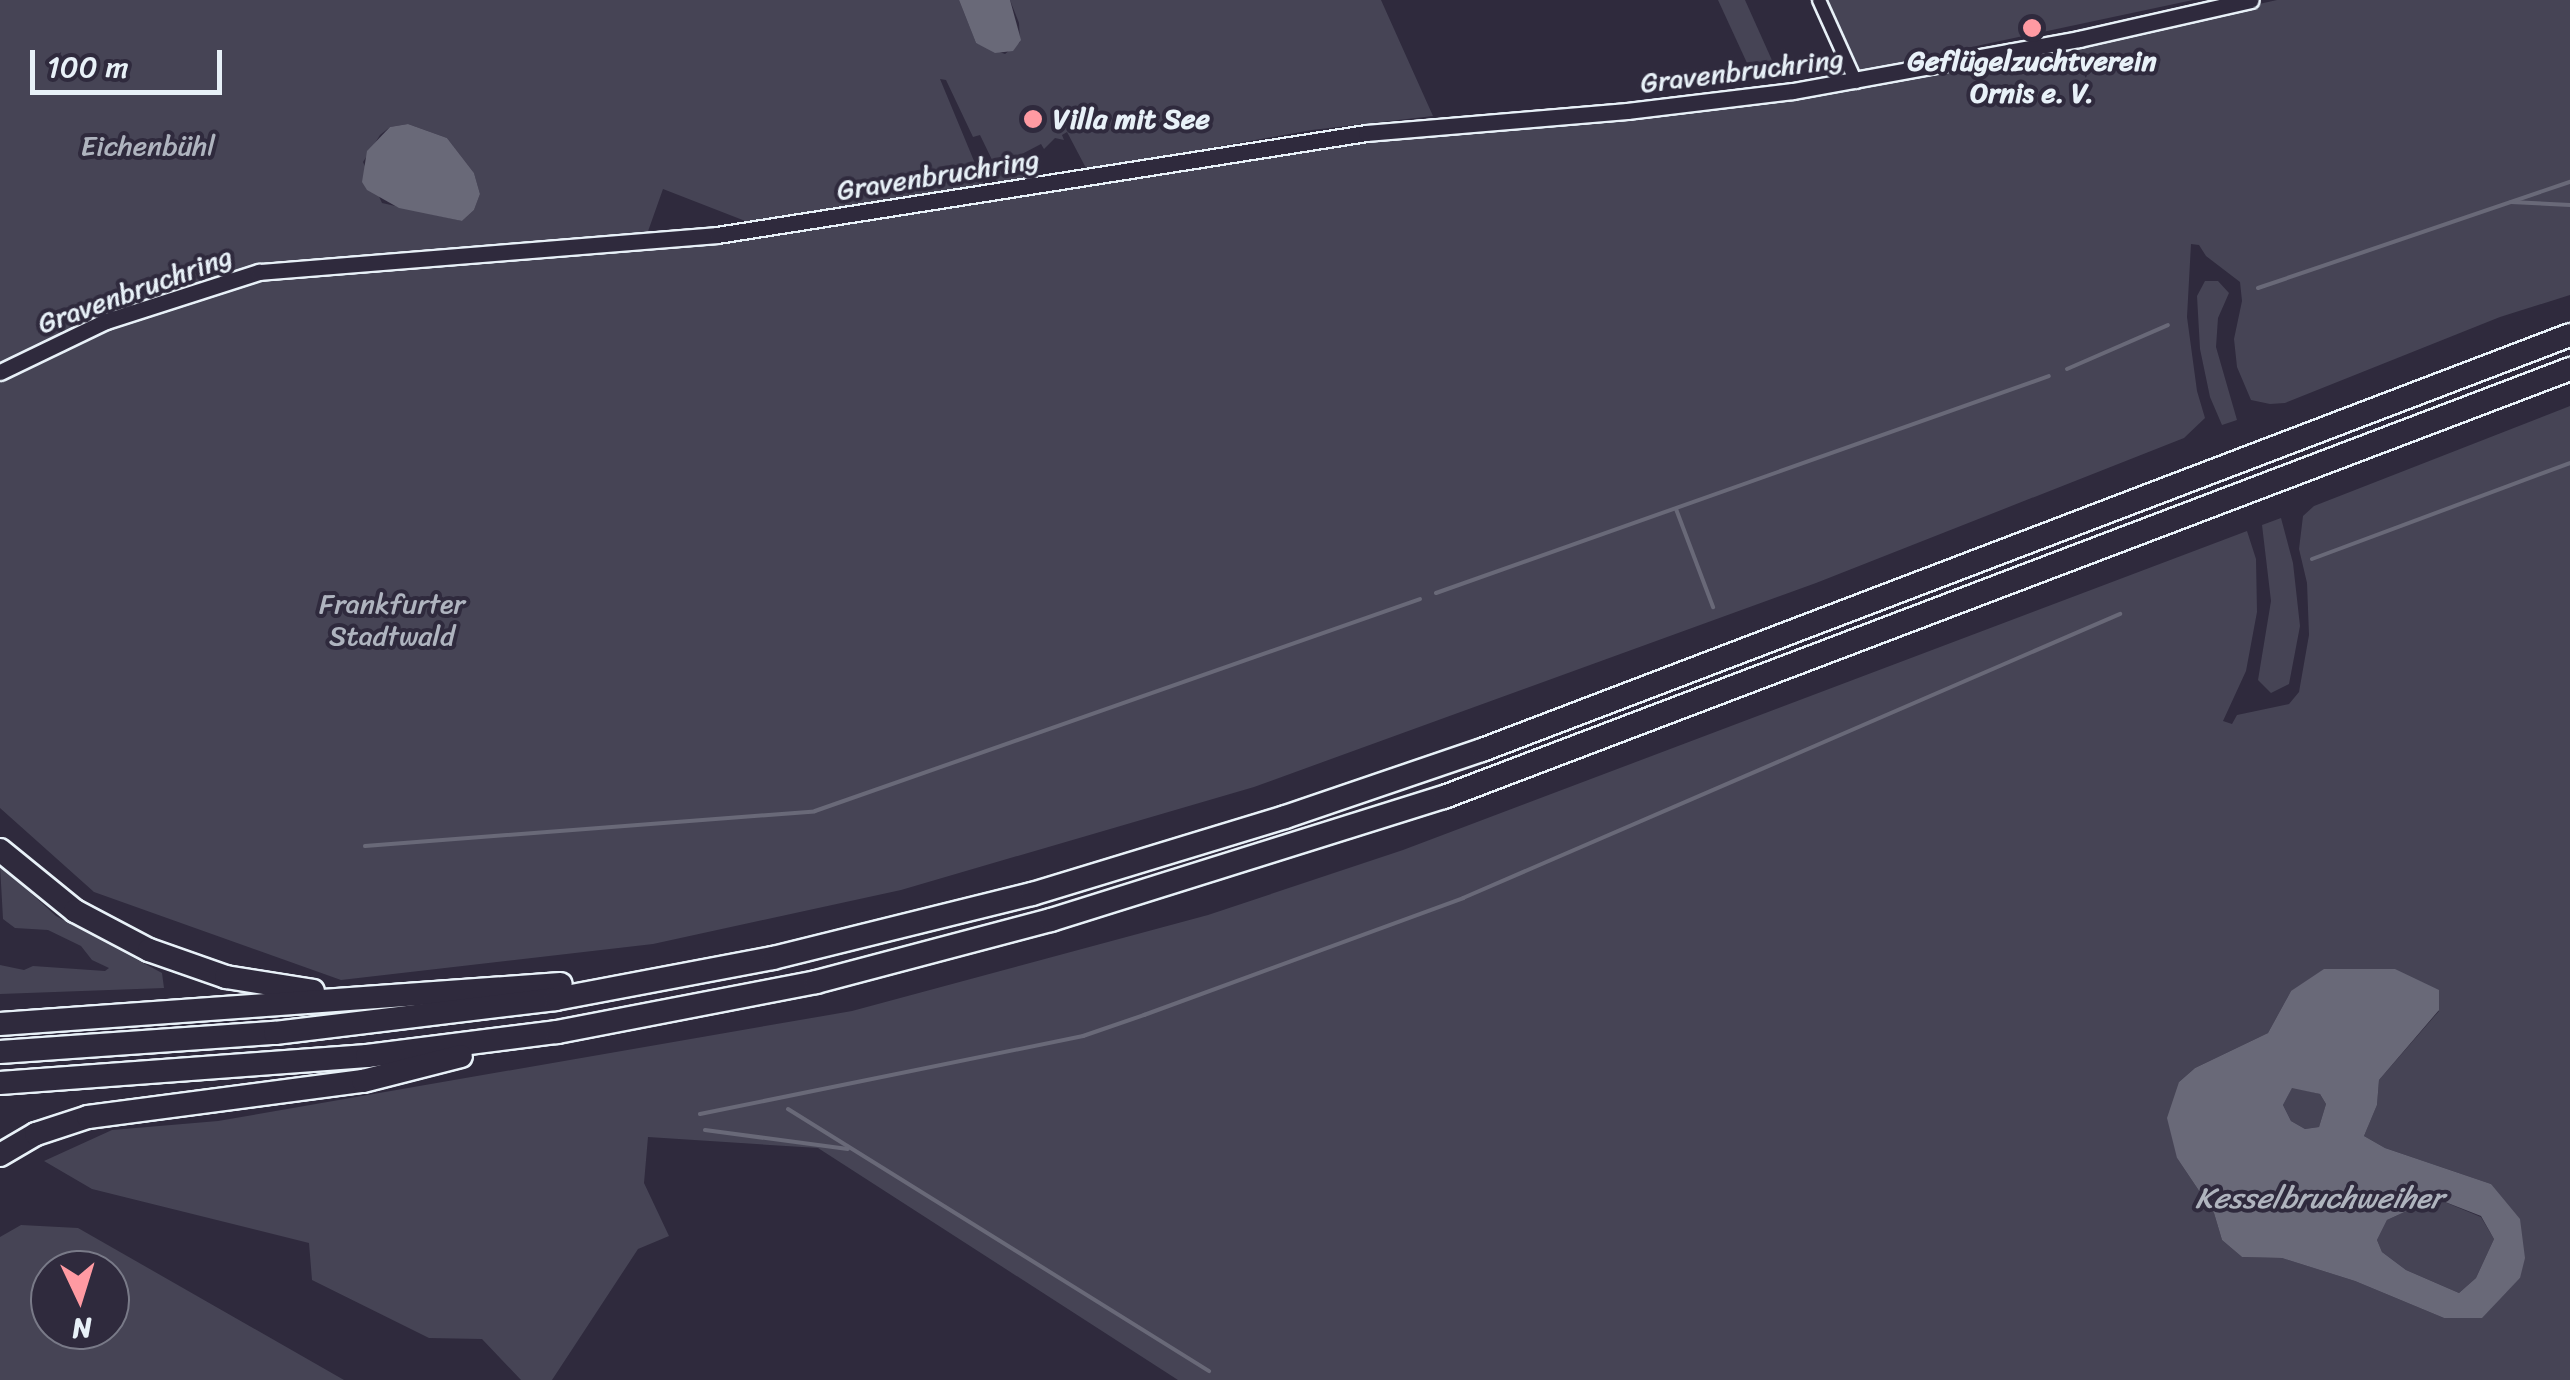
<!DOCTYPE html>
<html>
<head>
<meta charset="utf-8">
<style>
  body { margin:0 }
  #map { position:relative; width:2570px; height:1380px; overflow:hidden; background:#2f2a3d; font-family:Sriracha,sans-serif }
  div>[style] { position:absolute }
  .green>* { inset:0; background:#464455 }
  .water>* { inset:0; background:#696978 }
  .stream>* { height:4px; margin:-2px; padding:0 2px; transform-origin:2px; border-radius:2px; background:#696978 }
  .roads { filter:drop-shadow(2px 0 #e8f1f8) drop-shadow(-2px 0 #e8f1f8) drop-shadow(0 2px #e8f1f8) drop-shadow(0 -2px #e8f1f8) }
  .minor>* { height:12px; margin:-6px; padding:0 6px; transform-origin:6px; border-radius:6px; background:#2f2a3d }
  .tertiary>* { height:15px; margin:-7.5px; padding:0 7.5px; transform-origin:7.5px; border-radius:7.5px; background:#2f2a3d }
  .motorway>* { height:22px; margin:-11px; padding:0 11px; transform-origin:11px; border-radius:11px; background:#2f2a3d }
  .dots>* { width:28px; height:28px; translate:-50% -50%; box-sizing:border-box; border:5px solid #2f2a3d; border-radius:50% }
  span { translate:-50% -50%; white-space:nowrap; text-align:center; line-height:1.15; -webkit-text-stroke:8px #2f2a3d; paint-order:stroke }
  .poi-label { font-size:28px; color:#e8f1f8; font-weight:700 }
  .left { translate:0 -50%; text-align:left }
  .street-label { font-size:28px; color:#e8f1f8 }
  .park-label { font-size:28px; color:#afb4bf }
  .water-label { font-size:30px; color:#afb4be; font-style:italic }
  .north { position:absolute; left:30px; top:1250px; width:100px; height:100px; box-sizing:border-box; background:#2f2a3d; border:2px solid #797a88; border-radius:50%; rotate:176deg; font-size:28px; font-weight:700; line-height:40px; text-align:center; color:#e8f1f8 }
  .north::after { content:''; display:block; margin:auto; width:35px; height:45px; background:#ff9aa2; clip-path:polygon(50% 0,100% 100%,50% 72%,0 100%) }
  .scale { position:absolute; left:30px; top:50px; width:192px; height:45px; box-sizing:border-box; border:5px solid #e8f1f8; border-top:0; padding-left:12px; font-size:30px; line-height:35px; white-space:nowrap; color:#e8f1f8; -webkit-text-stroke:8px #2f2a3d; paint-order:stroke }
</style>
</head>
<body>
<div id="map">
  <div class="green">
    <div style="clip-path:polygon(evenodd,0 0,959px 0,976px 43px,1005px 54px,1020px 42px,1019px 23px,1010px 0,1381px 0,1433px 116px,1312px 130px,1087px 170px,1067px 132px,1062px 135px,1064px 140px,1055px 138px,1044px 149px,1041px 144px,1020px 155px,1025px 166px,1030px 164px,1035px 178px,998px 183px,989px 170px,995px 166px,980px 135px,973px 137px,946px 80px,940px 79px,984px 185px,753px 224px,663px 189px,646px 237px,251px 267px,104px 317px,0 366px,0 0,408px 124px,447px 138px,474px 173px,480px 194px,474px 210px,462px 221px,382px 203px,363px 162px,380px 135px,390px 127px,408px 124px)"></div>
    <div style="clip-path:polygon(1718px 0,1745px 0,1775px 67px,1753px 76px)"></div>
    <div style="clip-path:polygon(1825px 0,2193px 0,1859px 71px)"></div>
    <div style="clip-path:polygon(2277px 0,2570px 0,2570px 295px,2500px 317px,2285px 403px,2270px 404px,2251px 400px,2237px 367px,2234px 339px,2242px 301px,2240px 282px,2206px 256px,2199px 245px,2191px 244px,2187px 317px,2197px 391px,2205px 418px,2184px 438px,1816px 583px,1254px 787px,901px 890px,653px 944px,341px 980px,94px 892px,0 808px,0 379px,72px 343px,182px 299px,243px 280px,783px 231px,1421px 134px,1836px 90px,1964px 70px)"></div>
    <div style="clip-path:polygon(2205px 281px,2218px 281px,2229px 293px,2218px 318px,2216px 347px,2237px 420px,2222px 425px,2210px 397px,2200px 349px,2197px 296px)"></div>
    <div style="clip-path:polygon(evenodd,2570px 406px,2570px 1380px,1178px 1380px,818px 1148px,648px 1137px,644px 1183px,669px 1236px,638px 1249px,552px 1380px,521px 1380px,482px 1339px,429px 1338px,312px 1280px,309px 1243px,92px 1189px,44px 1161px,112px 1130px,218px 1121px,852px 1011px,1208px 915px,1403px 850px,2247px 531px,2256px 559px,2257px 612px,2246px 671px,2223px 721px,2232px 724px,2237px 715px,2289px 704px,2299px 692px,2309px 635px,2307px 583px,2299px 549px,2303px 516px,2314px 506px,2570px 406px,2291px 991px,2439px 1011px,2379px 1080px,2377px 1105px,2364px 1136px,2385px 1148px,2491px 1184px,2520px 1278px,2482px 1317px,2444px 1318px,2355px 1281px,2282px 1258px,2242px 1257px,2222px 1240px,2214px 1213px,2177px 1158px,2179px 1082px,2195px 1068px,2268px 1033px,2291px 991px)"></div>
    <div style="clip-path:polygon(2281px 518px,2293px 563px,2300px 626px,2289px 684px,2271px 693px,2258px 680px,2271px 601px,2262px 525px)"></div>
    <div style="clip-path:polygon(0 865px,56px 916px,162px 973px,164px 988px,0 994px,0 965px,24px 970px,33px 966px,105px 971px,109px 968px,92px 960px,81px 946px,48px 930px,15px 928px,3px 919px)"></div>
    <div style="clip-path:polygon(2292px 1087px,2320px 1094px,2326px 1104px,2319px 1127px,2305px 1129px,2291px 1121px,2283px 1105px)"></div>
    <div style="clip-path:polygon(2435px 1198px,2481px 1217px,2494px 1239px,2476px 1278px,2459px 1293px,2406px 1270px,2382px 1252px,2377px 1240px,2387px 1220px)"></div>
    <div style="clip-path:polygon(evenodd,21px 1225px,78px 1228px,344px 1380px,0 1380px,0 1237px,21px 1225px,50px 1270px,110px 1270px,110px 1330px,50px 1330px,50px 1270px)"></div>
  </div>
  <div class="water">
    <div style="clip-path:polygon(959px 0,1010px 0,1021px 40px,1013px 51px,995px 53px,976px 43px)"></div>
    <div style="clip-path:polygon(408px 124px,447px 138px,474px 173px,480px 194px,474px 210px,462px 221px,399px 208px,367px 190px,362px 182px,367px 151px,390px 127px)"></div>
    <div style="clip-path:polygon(evenodd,2324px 969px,2395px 969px,2439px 990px,2439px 1010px,2379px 1080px,2377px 1105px,2364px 1136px,2385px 1148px,2491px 1184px,2520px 1219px,2525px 1258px,2520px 1278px,2482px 1318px,2444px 1318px,2355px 1281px,2282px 1258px,2242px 1257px,2222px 1240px,2214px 1213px,2177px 1158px,2167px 1118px,2179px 1082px,2195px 1068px,2268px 1033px,2291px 991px,2324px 969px,2292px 1088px,2320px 1094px,2326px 1104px,2319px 1127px,2305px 1129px,2291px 1121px,2283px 1105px,2292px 1088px,2324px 969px,2435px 1198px,2481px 1216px,2494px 1239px,2476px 1278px,2459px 1293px,2406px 1270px,2382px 1252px,2377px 1240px,2387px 1220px,2435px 1198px)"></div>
  </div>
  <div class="stream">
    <div style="left:2511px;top:202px;width:59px;rotate:2.9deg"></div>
    <div style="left:2258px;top:288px;width:330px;rotate:-18.8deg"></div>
    <div style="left:2067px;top:369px;width:110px;rotate:-23.5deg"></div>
    <div style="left:1676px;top:509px;width:105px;rotate:69.3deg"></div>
    <div style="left:2312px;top:559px;width:275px;rotate:-20.4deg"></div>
    <div style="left:1436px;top:593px;width:650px;rotate:-19.49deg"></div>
    <div style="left:365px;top:846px;width:451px;rotate:-4.4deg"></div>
    <div style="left:815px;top:811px;width:641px;rotate:-19.31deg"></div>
    <div style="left:788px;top:1109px;width:496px;rotate:31.9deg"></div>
    <div style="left:700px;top:1114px;width:391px;rotate:-11.5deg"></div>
    <div style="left:1083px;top:1036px;width:65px;rotate:-19deg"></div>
    <div style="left:1144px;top:1015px;width:340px;rotate:-20.1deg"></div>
    <div style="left:1463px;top:898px;width:716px;rotate:-23.38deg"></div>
    <div style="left:705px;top:1130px;width:144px;rotate:7.6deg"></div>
  </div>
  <div class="roads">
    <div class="minor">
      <div style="left:1819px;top:0;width:90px;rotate:65.7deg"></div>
    </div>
    <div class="tertiary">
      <div style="left:0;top:372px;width:118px;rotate:-25.7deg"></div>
      <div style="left:106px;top:321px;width:161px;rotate:-17.8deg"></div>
      <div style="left:259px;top:272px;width:459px;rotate:-4.6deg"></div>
      <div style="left:717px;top:235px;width:657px;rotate:-8.93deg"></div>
      <div style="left:1366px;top:133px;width:262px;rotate:-4.8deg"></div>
      <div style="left:1627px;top:111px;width:167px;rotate:-6.9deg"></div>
      <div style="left:1793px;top:91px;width:291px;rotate:-10.3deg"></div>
      <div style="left:2079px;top:39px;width:176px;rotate:-12.8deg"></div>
    </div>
    <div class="motorway">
      <div style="left:0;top:850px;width:97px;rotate:39.1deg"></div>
      <div style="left:75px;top:911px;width:84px;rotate:27.8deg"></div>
      <div style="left:149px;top:950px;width:82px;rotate:19.3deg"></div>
      <div style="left:226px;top:977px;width:88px;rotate:9.1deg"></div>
      <div style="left:0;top:1024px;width:562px;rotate:-4.08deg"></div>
      <div style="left:0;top:1052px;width:276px;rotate:-4deg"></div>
      <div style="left:275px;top:1033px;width:283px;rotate:-6.9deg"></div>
      <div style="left:556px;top:999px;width:221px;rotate:-10.7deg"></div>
      <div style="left:773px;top:958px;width:267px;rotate:-13.9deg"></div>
      <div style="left:1032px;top:894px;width:264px;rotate:-16.9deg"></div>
      <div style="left:1285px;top:817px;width:208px;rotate:-18.8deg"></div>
      <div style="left:1482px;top:750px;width:1164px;rotate:-20.88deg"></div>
      <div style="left:0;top:1083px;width:368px;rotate:-4.2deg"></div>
      <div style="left:367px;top:1056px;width:192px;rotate:-7.2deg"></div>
      <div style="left:557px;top:1032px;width:264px;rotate:-10.9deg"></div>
      <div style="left:816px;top:982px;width:243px;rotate:-14.8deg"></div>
      <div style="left:1051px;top:920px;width:412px;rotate:-17.4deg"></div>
      <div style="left:1444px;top:797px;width:1205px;rotate:-20.81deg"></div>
      <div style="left:0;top:1155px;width:42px;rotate:-30.3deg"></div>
      <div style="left:36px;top:1134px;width:55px;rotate:-18.1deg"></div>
      <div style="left:88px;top:1117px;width:277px;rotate:-7.5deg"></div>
      <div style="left:363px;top:1081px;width:101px;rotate:-14.3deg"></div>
    </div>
  </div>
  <div class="dots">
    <div style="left:2032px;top:28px;background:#ff9aa2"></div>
    <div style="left:1033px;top:119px;background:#ff9aa2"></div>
  </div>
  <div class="poi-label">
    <span style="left:2032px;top:77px">Geflügelzuchtverein<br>Ornis e. V.</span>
    <span class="left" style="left:1053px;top:119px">Villa mit See</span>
  </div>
  <div class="street-label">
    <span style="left:1742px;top:71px;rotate:-7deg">Gravenbruchring</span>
    <span style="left:938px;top:175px;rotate:-9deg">Gravenbruchring</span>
    <span style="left:135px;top:290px;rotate:-20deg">Gravenbruchring</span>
  </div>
  <div class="park-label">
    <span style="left:148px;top:146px">Eichenbühl</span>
    <span style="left:392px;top:620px">Frankfurter<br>Stadtwald</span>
  </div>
  <div class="water-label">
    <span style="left:2319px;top:1198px">Kesselbruchweiher</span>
  </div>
  <div class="north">N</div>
  <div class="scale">100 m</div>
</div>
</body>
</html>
